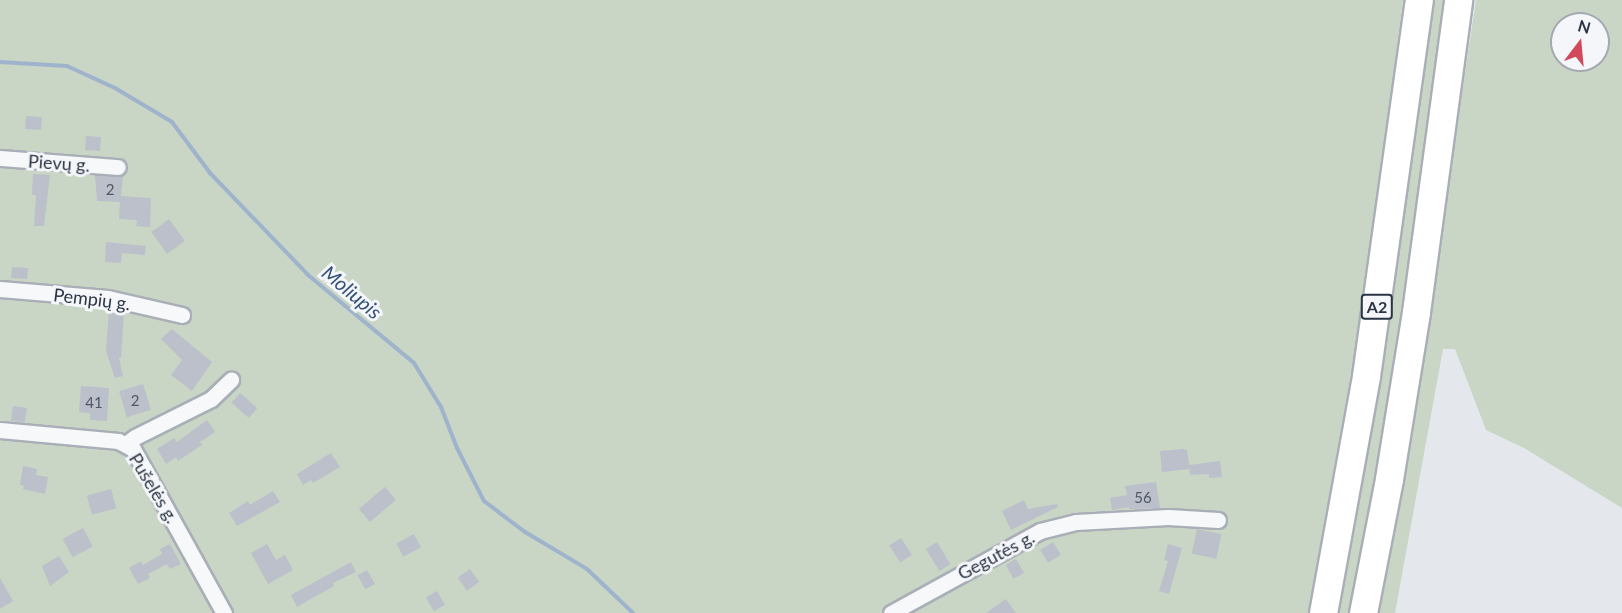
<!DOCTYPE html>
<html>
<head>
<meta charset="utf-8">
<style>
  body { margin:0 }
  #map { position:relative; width:1622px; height:613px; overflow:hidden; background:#e4e7ec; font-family:Lato,sans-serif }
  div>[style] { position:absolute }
  .green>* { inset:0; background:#c9d6c5 }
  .stream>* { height:4px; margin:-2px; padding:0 2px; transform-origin:2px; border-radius:2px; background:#9fb4cc }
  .building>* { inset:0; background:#bbc0ca; transform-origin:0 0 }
  .roads { filter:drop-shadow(2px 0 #a9aeb7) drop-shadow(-2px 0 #a9aeb7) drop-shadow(0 2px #a9aeb7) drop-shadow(0 -2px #a9aeb7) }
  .minor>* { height:15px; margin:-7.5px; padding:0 7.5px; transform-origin:7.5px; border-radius:7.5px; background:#f7f8fa }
  .motorway>* { height:27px; margin:-13.5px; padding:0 13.5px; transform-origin:13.5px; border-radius:13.5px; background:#fff }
  span { translate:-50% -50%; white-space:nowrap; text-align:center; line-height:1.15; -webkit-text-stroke:6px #f4f6f9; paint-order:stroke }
  .number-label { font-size:15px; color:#4f5766 }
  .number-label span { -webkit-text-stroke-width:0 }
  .shield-label span { padding:2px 4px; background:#f4f6f9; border:2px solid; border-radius:4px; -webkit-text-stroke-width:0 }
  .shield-label { font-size:16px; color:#2b3445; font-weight:700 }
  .street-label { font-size:18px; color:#2b3445 }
  .water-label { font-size:20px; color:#34527a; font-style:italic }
  .north { position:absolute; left:1550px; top:12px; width:60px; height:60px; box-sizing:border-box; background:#f4f6f9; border:2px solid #a4a8b1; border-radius:50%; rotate:16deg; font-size:16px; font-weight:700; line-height:24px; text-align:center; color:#2b3445 }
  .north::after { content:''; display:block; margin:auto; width:21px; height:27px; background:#d1495b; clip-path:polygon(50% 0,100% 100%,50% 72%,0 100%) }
</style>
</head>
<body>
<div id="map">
  <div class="green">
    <div style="clip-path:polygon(0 0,1403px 0,1365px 296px,1308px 613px,0 613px)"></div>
    <div style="clip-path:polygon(1427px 0,1448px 0,1405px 313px,1352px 613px,1332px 613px)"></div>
    <div style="clip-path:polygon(evenodd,1476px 0,1622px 0,1622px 508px,1524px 448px,1486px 430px,1455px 349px,1443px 349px,1395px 613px,1376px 613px,1429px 310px,1476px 0,1562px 24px,1598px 24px,1598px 60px,1562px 60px,1562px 24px)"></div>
  </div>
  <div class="stream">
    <div style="left:0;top:62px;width:67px;rotate:3.4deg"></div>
    <div style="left:67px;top:66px;width:53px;rotate:24.6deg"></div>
    <div style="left:115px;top:88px;width:66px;rotate:30.8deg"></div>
    <div style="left:172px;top:122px;width:64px;rotate:53.3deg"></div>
    <div style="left:210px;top:173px;width:141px;rotate:46.1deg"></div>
    <div style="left:308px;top:275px;width:138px;rotate:39.7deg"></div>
    <div style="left:414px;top:363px;width:52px;rotate:58.5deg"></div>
    <div style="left:441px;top:407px;width:44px;rotate:68.7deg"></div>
    <div style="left:457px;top:448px;width:59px;rotate:63deg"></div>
    <div style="left:484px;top:501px;width:51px;rotate:37.1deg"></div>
    <div style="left:525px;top:532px;width:72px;rotate:30.8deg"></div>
    <div style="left:587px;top:569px;width:64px;rotate:43.7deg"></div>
  </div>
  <div class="building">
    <div style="left:26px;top:116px;width:16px;height:13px;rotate:4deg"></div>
    <div style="left:86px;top:136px;width:15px;height:14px;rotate:4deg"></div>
    <div style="clip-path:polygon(33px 174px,50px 175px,44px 226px,34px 226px,36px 195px,32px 195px)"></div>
    <div style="clip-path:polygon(95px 175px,123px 176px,121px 196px,151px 198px,150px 227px,136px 226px,137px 220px,119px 219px,120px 202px,97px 201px)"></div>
    <div style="left:169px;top:219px;width:27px;height:22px;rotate:54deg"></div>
    <div style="clip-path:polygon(106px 242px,146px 246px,145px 255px,122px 253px,121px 263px,105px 262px)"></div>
    <div style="left:12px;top:267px;width:16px;height:11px;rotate:4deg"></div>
    <div style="clip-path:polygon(109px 309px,124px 312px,121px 358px,119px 358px,123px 376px,115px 378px,106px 351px)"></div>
    <div style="clip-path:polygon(172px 329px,212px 362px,192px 391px,171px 375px,182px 360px,161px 339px)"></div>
    <div style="left:143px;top:384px;width:27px;height:25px;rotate:73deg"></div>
    <div style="clip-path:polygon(81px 386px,109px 388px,107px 421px,90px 420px,90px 413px,79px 412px)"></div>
    <div style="left:240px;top:393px;width:23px;height:13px;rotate:41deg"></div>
    <div style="left:13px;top:406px;width:14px;height:15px;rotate:8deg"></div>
    <div style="clip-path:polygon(207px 420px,215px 432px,200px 442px,202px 445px,178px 461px,176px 457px,166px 464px,157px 449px,174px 438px,177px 442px)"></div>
    <div style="clip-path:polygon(1183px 449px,1187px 450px,1190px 469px,1162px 472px,1160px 451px)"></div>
    <div style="clip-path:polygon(331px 453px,340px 467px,313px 483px,311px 480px,303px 485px,297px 474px)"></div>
    <div style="clip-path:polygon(1220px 461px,1222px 477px,1209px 478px,1209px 474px,1190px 475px,1189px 465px)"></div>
    <div style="clip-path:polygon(23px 466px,37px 469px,36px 475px,48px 477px,45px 494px,23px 489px,24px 486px,20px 485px)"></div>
    <div style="clip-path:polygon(1156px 482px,1160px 508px,1129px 509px,1129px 507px,1112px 510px,1110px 498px,1127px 495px,1125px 486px)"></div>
    <div style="left:385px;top:487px;width:17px;height:34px;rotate:50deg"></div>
    <div style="left:111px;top:489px;width:20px;height:25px;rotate:75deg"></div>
    <div style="clip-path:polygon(273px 491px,280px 502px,237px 526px,229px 513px,248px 501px,250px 505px)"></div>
    <div style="clip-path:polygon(1024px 500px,1028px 509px,1057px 504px,1058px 507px,1011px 530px,1002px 511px)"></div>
    <div style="left:83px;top:528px;width:21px;height:23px;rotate:62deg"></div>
    <div style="left:1197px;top:529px;width:25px;height:25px;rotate:12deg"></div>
    <div style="left:414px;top:534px;width:15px;height:20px;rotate:62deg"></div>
    <div style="left:901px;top:538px;width:20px;height:14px;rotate:57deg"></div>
    <div style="left:937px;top:542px;width:26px;height:13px;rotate:59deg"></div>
    <div style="left:1053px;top:542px;width:15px;height:15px;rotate:58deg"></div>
    <div style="clip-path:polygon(170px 544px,181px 564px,170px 569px,167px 564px,148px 574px,150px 578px,138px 584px,129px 568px,141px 561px,143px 565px,162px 554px,160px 549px)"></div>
    <div style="clip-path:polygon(267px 544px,276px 560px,285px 555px,293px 570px,268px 584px,251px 553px)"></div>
    <div style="clip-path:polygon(1168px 544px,1182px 548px,1169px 594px,1159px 591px,1168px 561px,1164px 560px)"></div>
    <div style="clip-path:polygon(59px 556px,69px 572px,50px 586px,42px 566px)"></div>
    <div style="left:1016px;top:559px;width:16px;height:12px;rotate:60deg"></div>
    <div style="clip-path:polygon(351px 562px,356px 572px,333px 583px,334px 586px,297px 607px,291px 595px)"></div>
    <div style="left:470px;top:569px;width:16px;height:15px;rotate:55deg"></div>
    <div style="left:367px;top:570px;width:16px;height:11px;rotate:60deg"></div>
    <div style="clip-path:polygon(0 578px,13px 601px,0 609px)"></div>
    <div style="left:437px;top:591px;width:16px;height:13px;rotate:60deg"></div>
    <div style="clip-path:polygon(1006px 599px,1016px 613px,986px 613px)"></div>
  </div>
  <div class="roads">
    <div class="minor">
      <div style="left:0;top:158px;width:118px;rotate:4.4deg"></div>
      <div style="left:0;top:289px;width:108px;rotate:4.8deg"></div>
      <div style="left:108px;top:298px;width:76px;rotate:12.9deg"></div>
      <div style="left:0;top:430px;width:119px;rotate:5.3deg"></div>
      <div style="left:118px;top:441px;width:17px;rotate:28deg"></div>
      <div style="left:133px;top:449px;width:188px;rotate:61deg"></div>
      <div style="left:126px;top:444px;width:11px;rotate:-38deg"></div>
      <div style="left:135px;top:437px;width:85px;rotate:-26.6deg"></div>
      <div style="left:211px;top:399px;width:28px;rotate:-44deg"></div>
      <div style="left:891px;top:613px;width:170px;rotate:-28.8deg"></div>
      <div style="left:1040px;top:531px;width:37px;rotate:-14deg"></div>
      <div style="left:1076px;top:522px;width:92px;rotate:-3.1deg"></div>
      <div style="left:1168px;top:517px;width:50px;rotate:3.4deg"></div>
    </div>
    <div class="motorway">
      <div style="left:1323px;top:613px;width:241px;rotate:-79.7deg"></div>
      <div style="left:1366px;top:376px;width:380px;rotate:-82deg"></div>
      <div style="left:1363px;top:613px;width:136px;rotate:-79deg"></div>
      <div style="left:1389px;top:479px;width:169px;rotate:-80.8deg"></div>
      <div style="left:1416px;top:312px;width:315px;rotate:-82.3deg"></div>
    </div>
  </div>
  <div class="number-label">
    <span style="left:110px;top:190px">2</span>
    <span style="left:135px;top:401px">2</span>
    <span style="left:94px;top:403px">41</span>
    <span style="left:1143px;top:498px">56</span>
  </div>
  <div class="shield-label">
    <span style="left:1377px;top:307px">A2</span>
  </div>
  <div class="street-label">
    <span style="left:59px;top:163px;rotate:4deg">Pievų g.</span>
    <span style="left:92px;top:299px;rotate:7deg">Pempių g.</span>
    <span style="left:154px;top:488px;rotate:59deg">Pušelės g.</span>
    <span style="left:996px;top:555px;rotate:-28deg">Gegutės g.</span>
  </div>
  <div class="water-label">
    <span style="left:352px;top:292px;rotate:40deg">Moliupis</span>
  </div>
  <div class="north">N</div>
</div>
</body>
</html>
